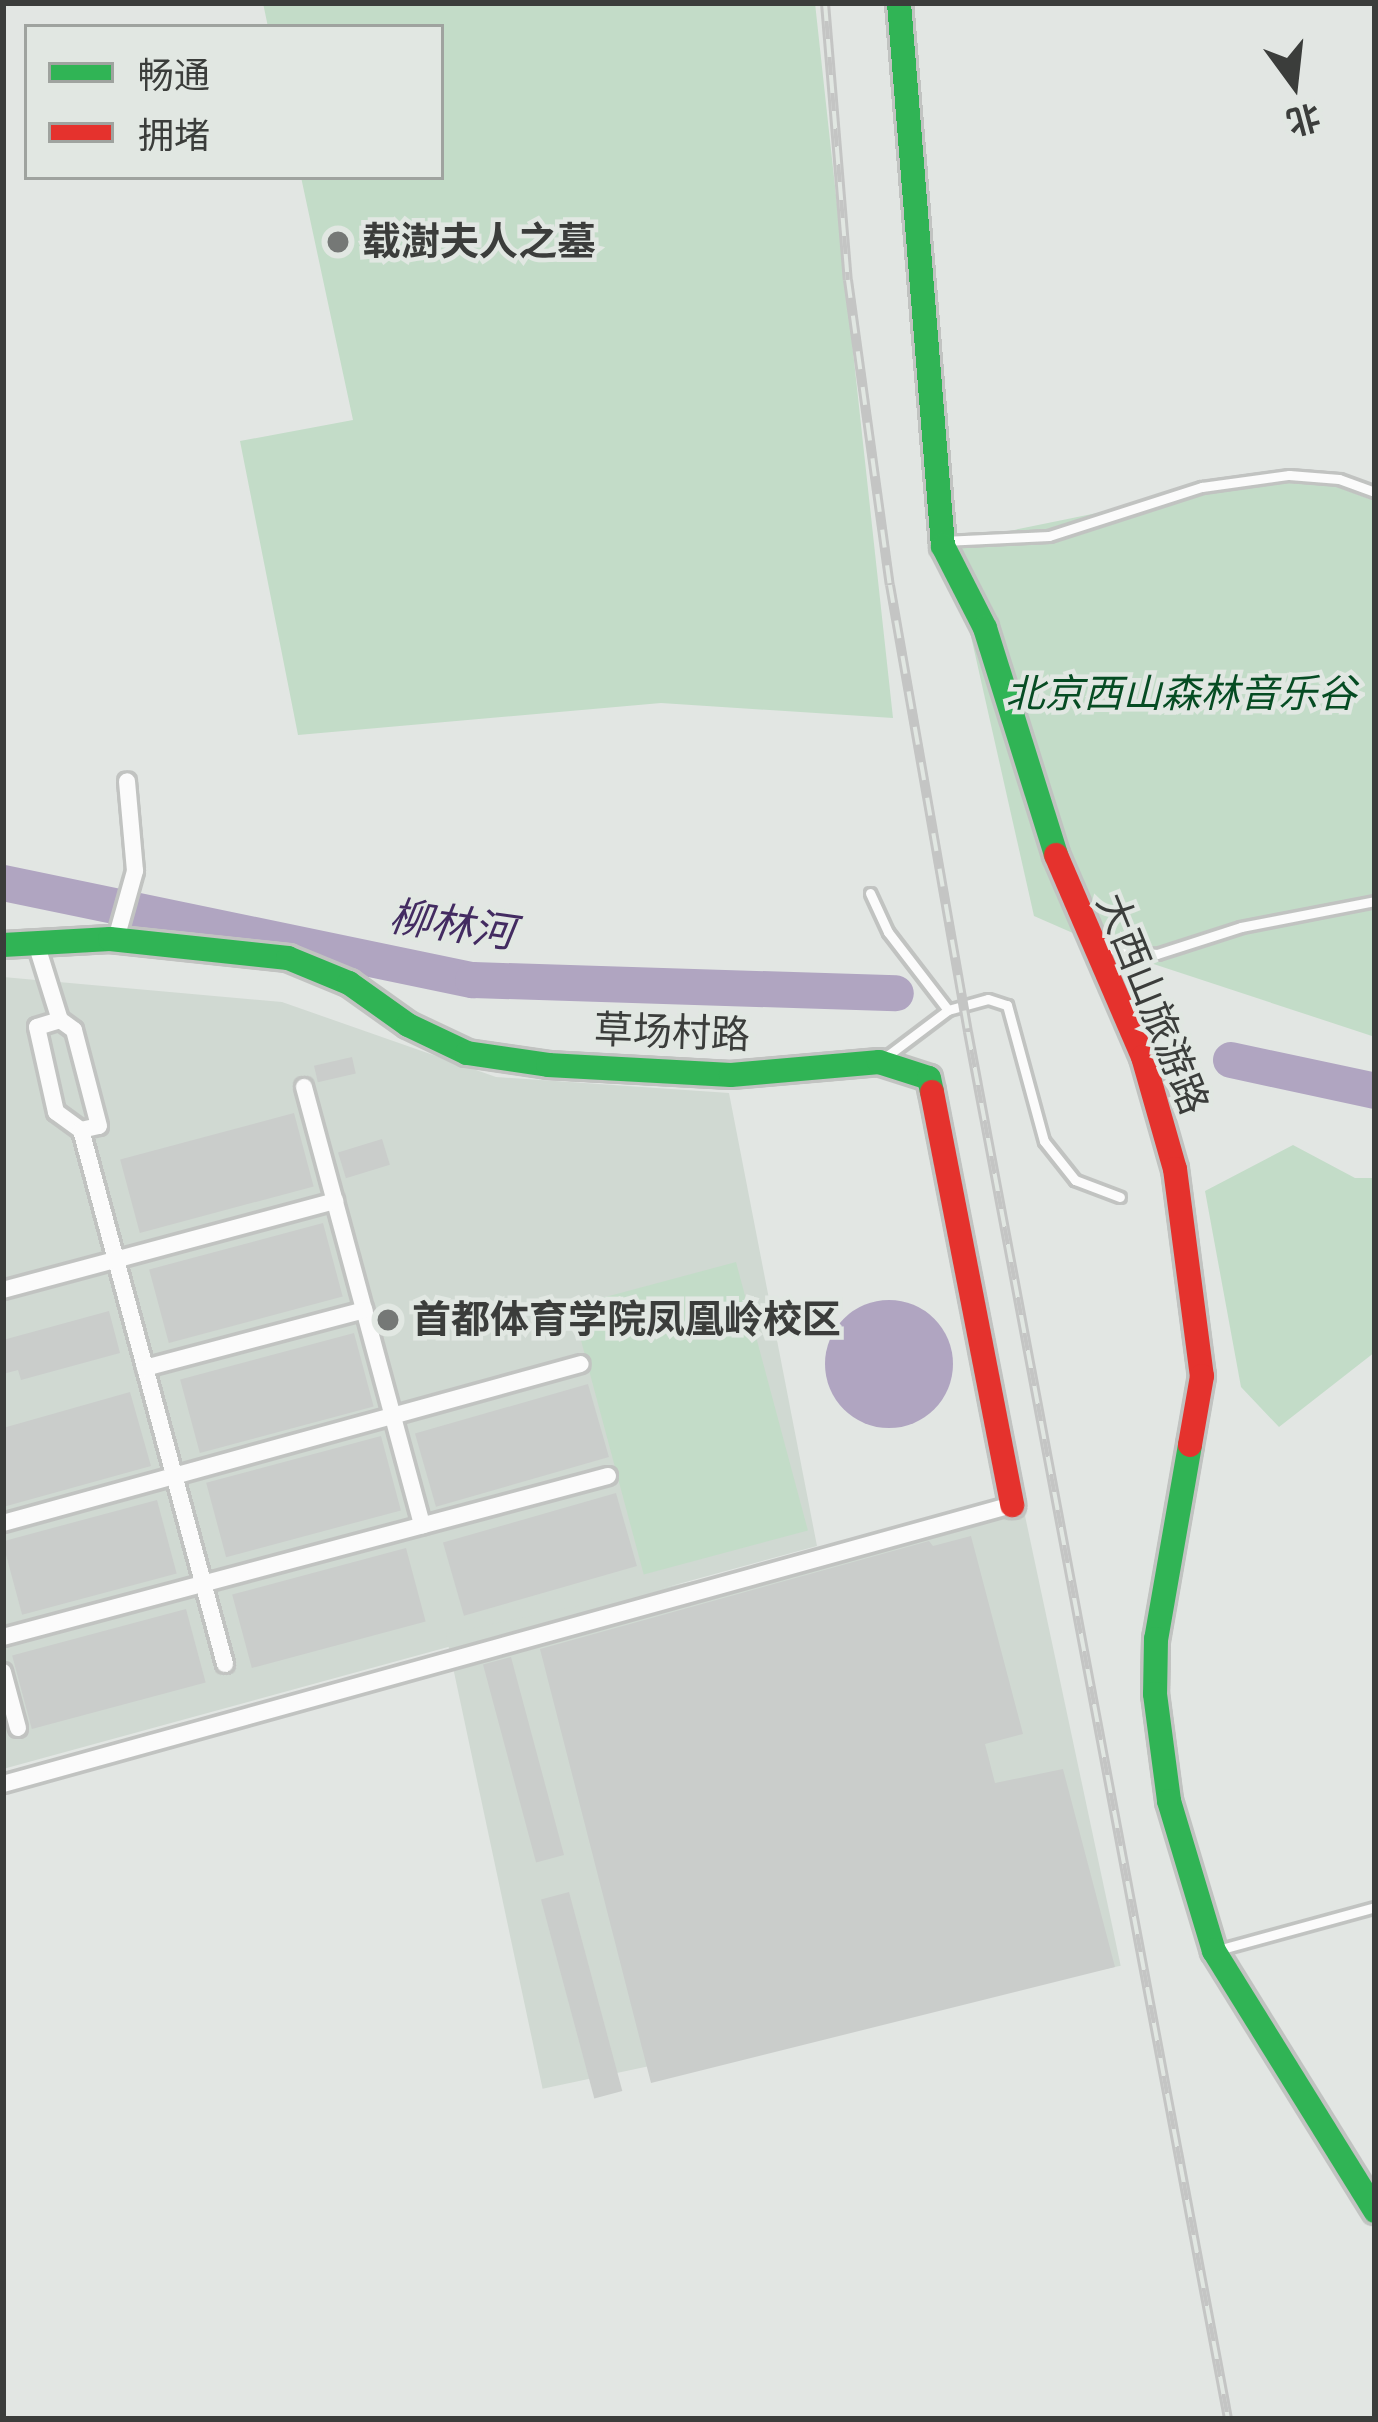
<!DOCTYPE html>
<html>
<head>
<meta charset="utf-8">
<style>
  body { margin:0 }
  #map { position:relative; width:1378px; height:2422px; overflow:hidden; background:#e2e6e3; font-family:"Crimson Pro","Noto Sans SC",serif }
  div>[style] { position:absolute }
  .built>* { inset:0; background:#d0d9d2; transform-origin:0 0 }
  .green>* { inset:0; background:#c3dcc8; transform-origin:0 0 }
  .water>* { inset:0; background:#b0a5c1 }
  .round { border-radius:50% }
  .river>* { height:36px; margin:-18px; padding:0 18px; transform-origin:18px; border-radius:18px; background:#b0a5c1 }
  .building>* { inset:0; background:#cacdcb; transform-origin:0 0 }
  .roads { filter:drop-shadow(3px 0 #c1c3c1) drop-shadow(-3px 0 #c1c3c1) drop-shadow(0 3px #c1c3c1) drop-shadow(0 -3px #c1c3c1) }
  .lane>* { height:9px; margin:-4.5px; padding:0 4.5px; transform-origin:4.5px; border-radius:4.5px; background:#fbfbfb }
  .street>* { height:16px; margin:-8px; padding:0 8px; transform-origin:8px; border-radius:8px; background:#fbfbfb }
  .fast>* { height:24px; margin:-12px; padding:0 12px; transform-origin:12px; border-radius:12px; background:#30b455 }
  .jam>* { height:24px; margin:-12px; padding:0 12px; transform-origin:12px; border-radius:12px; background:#e5322d }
  .rail>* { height:10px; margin-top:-5px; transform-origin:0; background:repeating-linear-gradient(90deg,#e1e7e2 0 18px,#c4c5c4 0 36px); box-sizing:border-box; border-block:3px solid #c4c5c4 }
  .dots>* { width:33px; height:33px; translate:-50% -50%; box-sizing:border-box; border:6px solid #e1e7e2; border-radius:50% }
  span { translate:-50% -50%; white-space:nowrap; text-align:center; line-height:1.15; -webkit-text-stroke:9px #e1e7e2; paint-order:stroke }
  .poi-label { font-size:39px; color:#3b3d3b; font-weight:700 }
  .left { translate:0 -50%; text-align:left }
  .park-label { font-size:39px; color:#064c23; font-style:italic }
  .street-label { font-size:39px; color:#3b3d3b }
  .water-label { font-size:42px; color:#432b61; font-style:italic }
  .frame { position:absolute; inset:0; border:6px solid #3b3d3b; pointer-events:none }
  .legend { position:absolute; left:24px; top:24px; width:420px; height:156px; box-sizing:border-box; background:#e1e7e2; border:3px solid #9fa39f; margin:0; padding:15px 21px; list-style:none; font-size:36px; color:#3b3d3b }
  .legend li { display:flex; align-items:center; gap:24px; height:60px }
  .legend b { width:60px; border:3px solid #9fa39f }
  .north { position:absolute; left:1234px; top:24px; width:120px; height:120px; -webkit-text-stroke:9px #e1e7e2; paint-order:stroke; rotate:165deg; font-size:33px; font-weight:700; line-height:48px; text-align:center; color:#3b3d3b }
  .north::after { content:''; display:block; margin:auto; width:42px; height:54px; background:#3b3d3b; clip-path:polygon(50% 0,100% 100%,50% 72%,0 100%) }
</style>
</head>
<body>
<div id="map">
  <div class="built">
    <div style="clip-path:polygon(3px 977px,282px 1002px,496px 1077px,729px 1093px,817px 1546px,3px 1769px)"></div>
    <div style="left:1024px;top:1511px;width:465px;height:591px;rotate:78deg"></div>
  </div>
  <div class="green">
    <div style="clip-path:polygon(263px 3px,815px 3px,893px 718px,661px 703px,298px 735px,240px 441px,353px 420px,301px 177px,441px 177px,441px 27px,268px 27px)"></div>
    <div style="clip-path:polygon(1298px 472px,1375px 501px,1375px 1037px,1114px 951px,1034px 916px,950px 543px)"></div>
    <div style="clip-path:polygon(1293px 1145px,1355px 1178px,1375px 1178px,1375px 1352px,1279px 1427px,1241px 1387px,1205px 1191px)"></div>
    <div style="left:736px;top:1262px;width:278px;height:170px;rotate:75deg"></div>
  </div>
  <div class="water">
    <div class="round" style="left:825px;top:1300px;width:128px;height:128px"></div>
  </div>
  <div class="river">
    <div style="left:3px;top:883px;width:480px;rotate:11.7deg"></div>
    <div style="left:473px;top:980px;width:423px;rotate:1.8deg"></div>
    <div style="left:1231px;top:1060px;width:147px;rotate:12.1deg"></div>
  </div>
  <div class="building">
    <div style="left:352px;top:1057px;width:17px;height:39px;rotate:77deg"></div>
    <div style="left:294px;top:1113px;width:76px;height:180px;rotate:75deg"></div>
    <div style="left:382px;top:1139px;width:27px;height:46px;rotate:73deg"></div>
    <div style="left:323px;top:1223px;width:76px;height:180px;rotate:75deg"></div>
    <div style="clip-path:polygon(109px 1311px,120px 1353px,21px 1380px,18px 1370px,3px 1374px,3px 1340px)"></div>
    <div style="left:354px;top:1333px;width:76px;height:180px;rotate:75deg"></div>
    <div style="left:588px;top:1384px;width:76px;height:180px;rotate:74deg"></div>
    <div style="clip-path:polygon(130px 1392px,151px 1466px,3px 1507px,3px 1428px)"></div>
    <div style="left:381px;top:1436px;width:77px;height:181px;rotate:75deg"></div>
    <div style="left:616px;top:1493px;width:76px;height:180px;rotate:74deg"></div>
    <div style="left:157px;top:1500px;width:76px;height:160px;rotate:75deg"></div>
    <div style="clip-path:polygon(971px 1536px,1023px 1734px,985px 1744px,995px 1783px,1063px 1769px,1115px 1967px,651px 2083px,540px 1649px,929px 1541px,933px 1546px)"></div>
    <div style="left:406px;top:1548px;width:76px;height:180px;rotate:75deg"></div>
    <div style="left:186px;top:1609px;width:76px;height:180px;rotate:75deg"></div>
    <div style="left:511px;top:1657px;width:205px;height:29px;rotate:75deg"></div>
    <div style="left:569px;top:1892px;width:206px;height:29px;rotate:75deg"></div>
  </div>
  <div class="roads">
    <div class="lane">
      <div style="left:943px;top:541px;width:106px;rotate:-2.7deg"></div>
      <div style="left:1049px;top:536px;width:161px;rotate:-17.8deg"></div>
      <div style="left:1202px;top:487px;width:88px;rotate:-7.9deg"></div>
      <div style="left:1289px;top:475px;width:50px;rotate:4.6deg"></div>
      <div style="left:1339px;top:479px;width:38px;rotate:20deg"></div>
      <div style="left:870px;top:893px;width:43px;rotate:65.2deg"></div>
      <div style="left:888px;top:932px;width:98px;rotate:52.4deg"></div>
      <div style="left:1099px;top:948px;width:58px;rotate:5.9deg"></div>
      <div style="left:1157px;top:954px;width:88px;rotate:-17.8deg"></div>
      <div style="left:1241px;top:927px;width:136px;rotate:-11deg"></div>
      <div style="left:883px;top:1059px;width:81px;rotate:-37deg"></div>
      <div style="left:948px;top:1010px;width:41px;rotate:-15.4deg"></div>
      <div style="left:988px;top:999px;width:20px;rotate:18deg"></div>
      <div style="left:1007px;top:1005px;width:141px;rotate:74.8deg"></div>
      <div style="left:1044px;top:1141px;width:50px;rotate:51.5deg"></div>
      <div style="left:1075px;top:1180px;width:48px;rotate:20.7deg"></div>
      <div style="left:1218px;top:1950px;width:163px;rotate:-15.3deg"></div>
    </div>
    <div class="street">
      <div style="left:116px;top:939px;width:71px;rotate:-74.4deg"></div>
      <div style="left:135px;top:871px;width:90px;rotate:-95.1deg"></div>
      <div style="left:36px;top:943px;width:81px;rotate:72.7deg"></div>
      <div style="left:60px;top:1020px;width:24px;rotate:163deg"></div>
      <div style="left:37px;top:1027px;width:87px;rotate:77.4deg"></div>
      <div style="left:56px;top:1112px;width:31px;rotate:36deg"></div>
      <div style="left:81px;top:1130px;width:18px;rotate:-13deg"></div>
      <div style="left:99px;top:1126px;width:99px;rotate:-104.6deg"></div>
      <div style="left:74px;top:1030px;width:17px;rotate:-144deg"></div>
      <div style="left:304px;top:1087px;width:454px;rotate:74.9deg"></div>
      <div style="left:81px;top:1130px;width:553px;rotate:74.91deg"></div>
      <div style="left:3px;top:1290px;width:344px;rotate:-15deg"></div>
      <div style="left:145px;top:1368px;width:227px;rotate:-14.8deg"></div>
      <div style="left:3px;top:1523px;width:599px;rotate:-15.38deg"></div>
      <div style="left:3px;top:1637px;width:626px;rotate:-14.9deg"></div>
      <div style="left:3px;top:1672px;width:58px;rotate:75deg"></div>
      <div style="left:3px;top:1784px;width:1047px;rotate:-15.46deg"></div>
    </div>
    <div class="fast">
      <div style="left:899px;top:3px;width:545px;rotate:85.37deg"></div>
      <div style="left:943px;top:546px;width:92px;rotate:62.9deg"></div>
      <div style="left:985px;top:628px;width:238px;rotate:72.6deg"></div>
      <div style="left:3px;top:945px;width:107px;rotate:-3.2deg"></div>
      <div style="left:110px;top:939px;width:179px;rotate:6.1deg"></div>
      <div style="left:288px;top:958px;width:66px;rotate:22.3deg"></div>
      <div style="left:349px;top:983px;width:72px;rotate:35.4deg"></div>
      <div style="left:408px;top:1025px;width:65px;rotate:25.4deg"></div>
      <div style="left:467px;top:1053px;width:82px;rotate:8.4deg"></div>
      <div style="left:548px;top:1065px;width:183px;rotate:3.1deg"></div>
      <div style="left:731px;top:1075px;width:149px;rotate:-5deg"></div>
      <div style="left:879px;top:1062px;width:52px;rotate:17.7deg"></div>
      <div style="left:929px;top:1078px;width:14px;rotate:78deg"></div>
      <div style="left:1190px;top:1445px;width:197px;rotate:99.9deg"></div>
      <div style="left:1156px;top:1639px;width:55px;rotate:91deg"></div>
      <div style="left:1155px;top:1694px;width:108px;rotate:82.5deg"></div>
      <div style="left:1169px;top:1801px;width:157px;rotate:73.3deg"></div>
      <div style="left:1214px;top:1951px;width:306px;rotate:58.2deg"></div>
    </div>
    <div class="jam">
      <div style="left:1056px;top:855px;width:220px;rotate:66.7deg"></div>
      <div style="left:1143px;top:1057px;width:116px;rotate:74.1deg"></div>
      <div style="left:1175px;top:1169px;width:209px;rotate:82.6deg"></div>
      <div style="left:1202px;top:1376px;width:70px;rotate:99.9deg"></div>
      <div style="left:932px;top:1092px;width:421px;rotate:79deg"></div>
    </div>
  </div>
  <div class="rail">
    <div style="left:825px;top:3px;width:278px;rotate:85.3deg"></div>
    <div style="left:848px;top:280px;width:308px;rotate:82.2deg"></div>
    <div style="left:890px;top:585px;width:454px;rotate:80.1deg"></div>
    <div style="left:968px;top:1032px;width:1411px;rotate:79.38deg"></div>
  </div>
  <div class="dots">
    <div style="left:338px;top:242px;background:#757876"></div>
    <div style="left:388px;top:1320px;background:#757876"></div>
  </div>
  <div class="poi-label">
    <span class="left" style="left:362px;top:242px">载澍夫人之墓</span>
    <span class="left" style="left:412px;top:1320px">首都体育学院凤凰岭校区</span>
  </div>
  <div class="park-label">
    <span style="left:1181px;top:694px">北京西山森林音乐谷</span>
  </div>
  <div class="street-label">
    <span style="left:1152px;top:1004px;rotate:68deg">大西山旅游路</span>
    <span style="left:672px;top:1033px;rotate:2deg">草场村路</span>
  </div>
  <div class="water-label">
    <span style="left:452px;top:925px;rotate:8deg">柳林河</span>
  </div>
  <div class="frame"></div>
  <ul class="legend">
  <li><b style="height:15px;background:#30b455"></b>畅通</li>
  <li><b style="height:15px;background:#e5322d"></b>拥堵</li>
  </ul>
  <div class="north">北</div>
</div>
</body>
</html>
